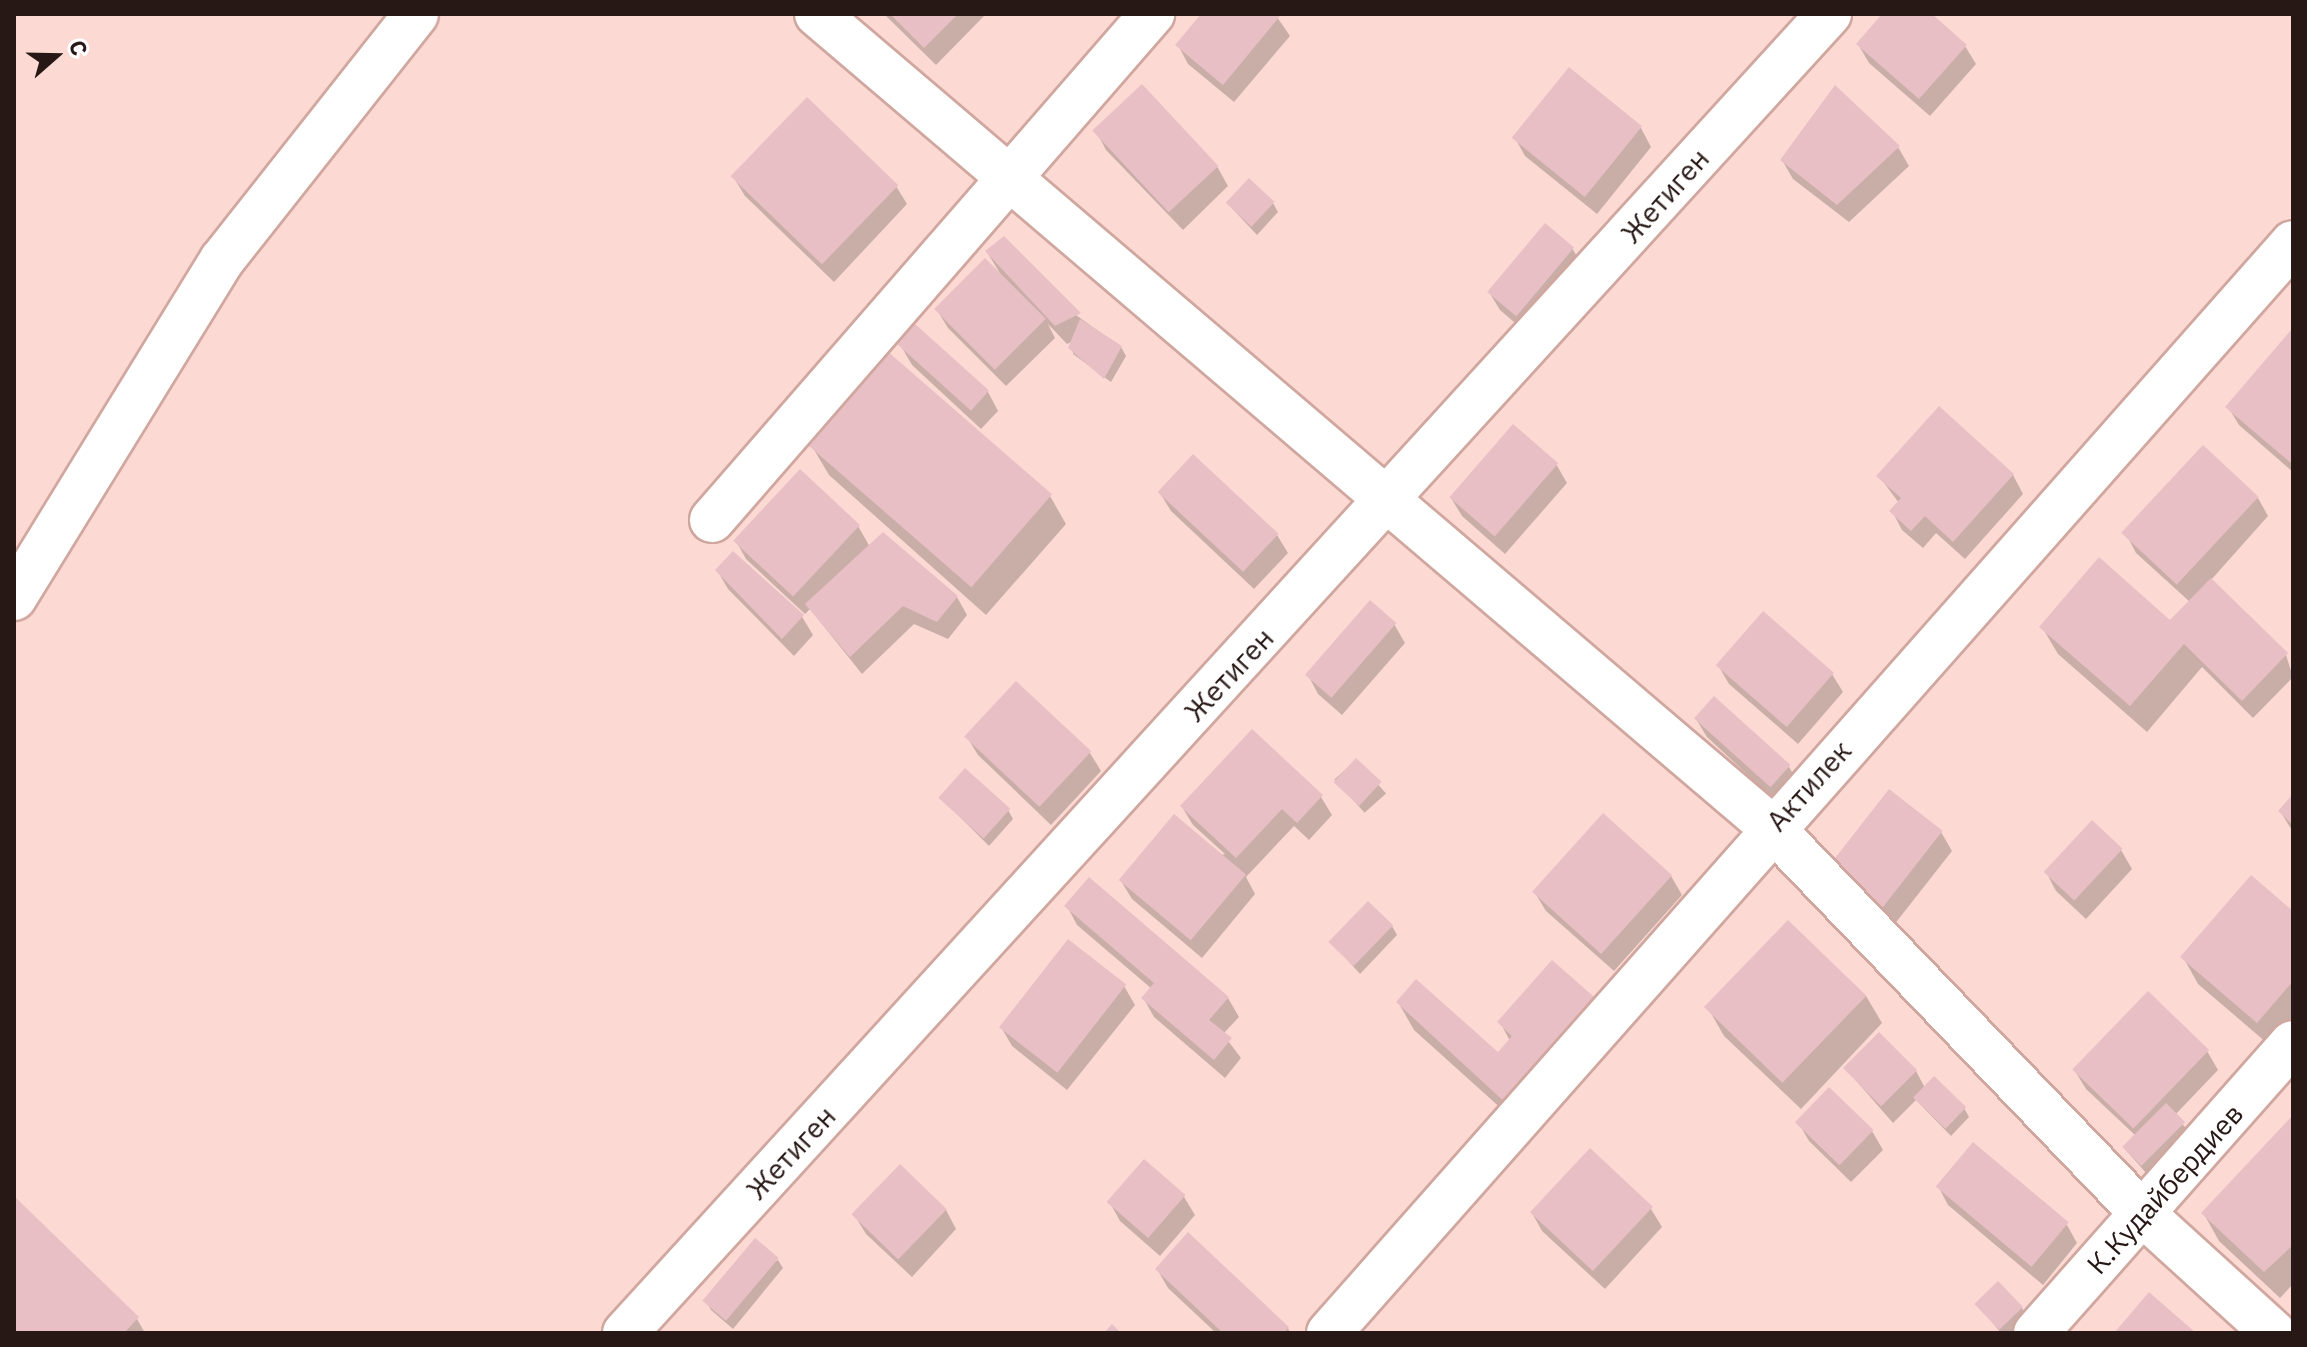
<!DOCTYPE html>
<html>
<head>
<meta charset="utf-8">
<style>
  body { margin:0 }
  #map { position:relative; width:2307px; height:1347px; overflow:hidden; background:#fcdad3; font-family:"IBM Plex Sans",sans-serif }
  div>[style] { position:absolute }
  .shadow>* { inset:0; background:#0003; transform-origin:0 0 }
  .building>* { inset:0; background:#e9bfc6; transform-origin:0 0 }
  .roads { filter:drop-shadow(2px 0 #d0a79f) drop-shadow(-2px 0 #d0a79f) drop-shadow(0 2px #d0a79f) drop-shadow(0 -2px #d0a79f) }
  .minor>* { height:44px; margin:-22px; padding:0 22px; transform-origin:22px; border-radius:22px; background:#fff }
  span { translate:-50% -50%; white-space:nowrap; text-align:center; line-height:1.15; -webkit-text-stroke:6px #fff; paint-order:stroke }
  .street-label { font-size:28px; color:#271815 }
  .frame { position:absolute; inset:0; border:16px solid #271815; pointer-events:none }
  .north { position:absolute; left:16px; top:16px; width:80px; height:80px; -webkit-text-stroke:6px #fff; paint-order:stroke; rotate:70deg; font-size:22px; font-weight:700; line-height:32px; text-align:center; color:#271815 }
  .north::after { content:''; display:block; margin:auto; width:28px; height:36px; background:#271815; clip-path:polygon(50% 0,100% 100%,50% 72%,0 100%) }
</style>
</head>
<body>
<div id="map">
  <div class="shadow">
    <div style="clip-path:polygon(884px 14px,986px 14px,936px 65px)"></div>
    <div style="clip-path:polygon(1204px 14px,1275px 14px,1290px 36px,1234px 102px,1188px 64px,1178px 45px)"></div>
    <div style="clip-path:polygon(1884px 14px,1929px 14px,1965px 46px,1976px 64px,1930px 116px,1869px 63px,1858px 44px)"></div>
    <div style="clip-path:polygon(1142px 87px,1218px 168px,1228px 186px,1183px 230px,1106px 150px,1096px 131px)"></div>
    <div style="clip-path:polygon(1641px 128px,1651px 147px,1597px 214px,1525px 156px,1515px 138px)"></div>
    <div style="clip-path:polygon(1898px 147px,1909px 166px,1849px 222px,1793px 179px,1782px 160px)"></div>
    <div style="clip-path:polygon(734px 178px,896px 186px,907px 204px,834px 282px,745px 196px)"></div>
    <div style="clip-path:polygon(1227px 203px,1273px 203px,1278px 212px,1257px 235px)"></div>
    <div style="clip-path:polygon(1572px 248px,1583px 267px,1527px 333px,1500px 310px,1489px 292px)"></div>
    <div style="clip-path:polygon(987px 252px,1121px 347px,1126px 356px,1111px 382px,1073px 354px,1073px 341px,1067px 344px,1048px 324px,1055px 338px,1006px 386px,948px 328px,937px 310px,1001px 275px)"></div>
    <div style="clip-path:polygon(2291px 332px,2293px 334px,2293px 472px,2239px 425px,2228px 407px)"></div>
    <div style="clip-path:polygon(901px 346px,988px 392px,998px 411px,981px 429px,912px 365px)"></div>
    <div style="clip-path:polygon(813px 448px,1050px 496px,1066px 524px,986px 615px,829px 475px)"></div>
    <div style="clip-path:polygon(1556px 464px,1567px 483px,1505px 554px,1462px 516px,1451px 498px)"></div>
    <div style="clip-path:polygon(2013px 475px,2023px 494px,1965px 559px,1936px 533px,1923px 548px,1902px 530px,1892px 511px,1899px 503px,1879px 476px)"></div>
    <div style="clip-path:polygon(1160px 493px,1277px 535px,1288px 553px,1254px 589px,1171px 511px)"></div>
    <div style="clip-path:polygon(2258px 498px,2268px 516px,2211px 580px,2286px 655px,2293px 677px,2253px 718px,2202px 667px,2147px 732px,2058px 654px,2042px 627px,2170px 622px,2190px 602px,2136px 553px,2126px 534px)"></div>
    <div style="clip-path:polygon(858px 526px,870px 547px,957px 597px,967px 615px,948px 639px,914px 624px,862px 674px,810px 609px,805px 614px,746px 559px,736px 541px)"></div>
    <div style="clip-path:polygon(717px 570px,798px 610px,813px 635px,794px 656px,728px 589px)"></div>
    <div style="clip-path:polygon(1394px 624px,1405px 643px,1342px 715px,1318px 694px,1308px 675px)"></div>
    <div style="clip-path:polygon(1718px 665px,1832px 674px,1843px 692px,1798px 744px,1729px 684px)"></div>
    <div style="clip-path:polygon(1696px 719px,1789px 767px,1800px 785px,1781px 806px,1707px 737px)"></div>
    <div style="clip-path:polygon(967px 737px,1090px 753px,1101px 771px,1051px 825px,978px 755px)"></div>
    <div style="left:1356px;top:760px;width:45px;height:29px;rotate:48deg"></div>
    <div style="clip-path:polygon(1321px 797px,1332px 815px,1309px 840px,1294px 826px,1246px 877px,1255px 894px,1202px 958px,1132px 899px,1121px 881px,1225px 854px,1193px 825px,1182px 807px)"></div>
    <div style="clip-path:polygon(2293px 797px,2293px 832px,2280px 811px)"></div>
    <div style="clip-path:polygon(941px 798px,1008px 810px,1013px 819px,989px 846px)"></div>
    <div style="clip-path:polygon(1941px 832px,1952px 851px,1890px 930px,1839px 889px)"></div>
    <div style="clip-path:polygon(2121px 850px,2132px 869px,2086px 919px,2056px 891px,2046px 872px)"></div>
    <div style="clip-path:polygon(1671px 876px,1682px 895px,1614px 971px,1546px 911px,1535px 893px)"></div>
    <div style="clip-path:polygon(1067px 906px,1228px 998px,1239px 1017px,1223px 1034px,1241px 1058px,1225px 1078px,1154px 1017px,1144px 999px,1152px 989px,1077px 925px)"></div>
    <div style="clip-path:polygon(2293px 914px,2293px 1026px,2274px 1049px,2198px 984px,2183px 957px)"></div>
    <div style="clip-path:polygon(1788px 923px,1866px 996px,1882px 1023px,1801px 1109px,1724px 1036px,1708px 1008px)"></div>
    <div style="clip-path:polygon(1392px 926px,1397px 935px,1360px 974px,1332px 943px)"></div>
    <div style="clip-path:polygon(1553px 963px,1525px 1130px,1414px 1030px,1398px 1002px,1498px 1055px,1510px 1041px,1500px 1022px)"></div>
    <div style="clip-path:polygon(1124px 986px,1135px 1005px,1067px 1090px,1012px 1046px,1001px 1027px)"></div>
    <div style="clip-path:polygon(2207px 1051px,2218px 1070px,2175px 1115px,2189px 1132px,2147px 1174px,2124px 1148px,2136px 1136px,2086px 1089px,2075px 1071px)"></div>
    <div style="clip-path:polygon(1846px 1069px,1916px 1071px,1925px 1088px,1964px 1108px,1969px 1117px,1951px 1136px,1916px 1100px,1893px 1123px)"></div>
    <div style="clip-path:polygon(2293px 1119px,2293px 1284px,2280px 1298px,2219px 1241px,2204px 1214px)"></div>
    <div style="clip-path:polygon(1798px 1122px,1872px 1131px,1883px 1150px,1851px 1182px,1809px 1141px)"></div>
    <div style="clip-path:polygon(1938px 1186px,2067px 1225px,2077px 1243px,2043px 1285px,1948px 1205px)"></div>
    <div style="clip-path:polygon(1184px 1197px,1195px 1215px,1160px 1256px,1120px 1221px,1110px 1203px)"></div>
    <div style="clip-path:polygon(14px 1198px,137px 1319px,145px 1333px,14px 1333px)"></div>
    <div style="clip-path:polygon(1651px 1209px,1662px 1227px,1605px 1289px,1542px 1231px,1532px 1213px)"></div>
    <div style="clip-path:polygon(946px 1210px,956px 1229px,912px 1277px,866px 1234px,855px 1216px)"></div>
    <div style="clip-path:polygon(778px 1260px,783px 1268px,733px 1329px,711px 1310px,706px 1301px)"></div>
    <div style="clip-path:polygon(1157px 1269px,1288px 1328px,1290px 1333px,1216px 1333px,1168px 1288px)"></div>
    <div style="clip-path:polygon(1978px 1305px,2022px 1308px,2027px 1317px,2011px 1333px,2001px 1333px)"></div>
  </div>
  <div class="building">
    <div style="clip-path:polygon(890px 14px,958px 14px,924px 48px)"></div>
    <div style="clip-path:polygon(1201px 14px,1278px 14px,1280px 16px,1223px 85px,1175px 45px)"></div>
    <div style="clip-path:polygon(1882px 14px,1932px 14px,1967px 45px,1919px 99px,1856px 44px)"></div>
    <div style="left:1569px;top:67px;width:94px;height:91px;rotate:39deg"></div>
    <div style="left:1142px;top:84px;width:112px;height:68px;rotate:47deg"></div>
    <div style="clip-path:polygon(1835px 85px,1900px 146px,1837px 205px,1780px 160px)"></div>
    <div style="left:807px;top:97px;width:127px;height:110px;rotate:44deg"></div>
    <div style="left:1249px;top:178px;width:35px;height:34px;rotate:43deg"></div>
    <div style="left:1545px;top:223px;width:38px;height:90px;rotate:40deg"></div>
    <div style="clip-path:polygon(1004px 236px,1081px 313px,1055px 326px,985px 251px)"></div>
    <div style="left:985px;top:258px;width:86px;height:72px;rotate:45deg"></div>
    <div style="clip-path:polygon(1080px 319px,1122px 346px,1104px 379px,1068px 348px)"></div>
    <div style="left:914px;top:323px;width:101px;height:27px;rotate:42deg"></div>
    <div style="clip-path:polygon(2291px 330px,2293px 332px,2291px 463px,2225px 407px)"></div>
    <div style="left:886px;top:350px;width:220px;height:123px;rotate:41deg"></div>
    <div style="clip-path:polygon(1939px 406px,2014px 474px,1953px 542px,1925px 516px,1911px 531px,1889px 511px,1901px 498px,1876px 476px)"></div>
    <div style="left:1513px;top:424px;width:60px;height:97px;rotate:41deg"></div>
    <div style="left:2203px;top:445px;width:76px;height:120px;rotate:43deg"></div>
    <div style="left:1193px;top:454px;width:117px;height:52px;rotate:43deg"></div>
    <div style="left:800px;top:469px;width:82px;height:98px;rotate:43deg"></div>
    <div style="clip-path:polygon(883px 532px,958px 596px,937px 622px,903px 606px,850px 657px,805px 604px)"></div>
    <div style="clip-path:polygon(733px 551px,804px 615px,782px 639px,715px 570px)"></div>
    <div style="clip-path:polygon(2099px 557px,2170px 620px,2211px 578px,2288px 653px,2242px 701px,2184px 644px,2130px 706px,2039px 627px)"></div>
    <div style="left:1370px;top:600px;width:35px;height:99px;rotate:41deg"></div>
    <div style="left:1763px;top:611px;width:94px;height:72px;rotate:41deg"></div>
    <div style="left:1016px;top:681px;width:103px;height:76px;rotate:43deg"></div>
    <div style="left:1714px;top:696px;width:103px;height:30px;rotate:42deg"></div>
    <div style="clip-path:polygon(1252px 729px,1323px 795px,1297px 823px,1282px 809px,1236px 858px,1180px 806px)"></div>
    <div style="left:1356px;top:758px;width:35px;height:33px;rotate:43deg"></div>
    <div style="left:965px;top:768px;width:61px;height:40px;rotate:42deg"></div>
    <div style="left:1889px;top:789px;width:68px;height:103px;rotate:38deg"></div>
    <div style="clip-path:polygon(2293px 794px,2293px 825px,2278px 811px)"></div>
    <div style="left:1603px;top:813px;width:93px;height:106px;rotate:42deg"></div>
    <div style="left:1174px;top:814px;width:94px;height:86px;rotate:40deg"></div>
    <div style="left:2092px;top:820px;width:42px;height:71px;rotate:43deg"></div>
    <div style="clip-path:polygon(2251px 875px,2293px 911px,2293px 981px,2257px 1023px,2180px 957px)"></div>
    <div style="clip-path:polygon(1089px 877px,1229px 997px,1209px 1020px,1232px 1038px,1214px 1060px,1141px 998px,1154px 983px,1064px 906px)"></div>
    <div style="left:1368px;top:901px;width:35px;height:57px;rotate:44deg"></div>
    <div style="left:1788px;top:920px;width:109px;height:121px;rotate:44deg"></div>
    <div style="left:1068px;top:939px;width:74px;height:112px;rotate:38deg"></div>
    <div style="clip-path:polygon(1552px 960px,1600px 1002px,1508px 1105px,1396px 1002px,1416px 979px,1498px 1052px,1512px 1036px,1497px 1022px)"></div>
    <div style="left:2148px;top:991px;width:85px;height:109px;rotate:44deg"></div>
    <div style="left:1879px;top:1032px;width:54px;height:51px;rotate:45deg"></div>
    <div style="left:1934px;top:1076px;width:45px;height:30px;rotate:44deg"></div>
    <div style="left:1829px;top:1087px;width:62px;height:49px;rotate:44deg"></div>
    <div style="left:2166px;top:1103px;width:27px;height:62px;rotate:45deg"></div>
    <div style="clip-path:polygon(2293px 1115px,2293px 1245px,2264px 1272px,2201px 1213px)"></div>
    <div style="left:1973px;top:1142px;width:125px;height:58px;rotate:40deg"></div>
    <div style="left:1590px;top:1148px;width:86px;height:88px;rotate:43deg"></div>
    <div style="left:1144px;top:1159px;width:55px;height:57px;rotate:41deg"></div>
    <div style="left:900px;top:1164px;width:65px;height:70px;rotate:44deg"></div>
    <div style="clip-path:polygon(14px 1196px,139px 1317px,124px 1333px,14px 1333px)"></div>
    <div style="clip-path:polygon(1188px 1232px,1289px 1327px,1284px 1333px,1223px 1333px,1155px 1269px)"></div>
    <div style="left:755px;top:1238px;width:31px;height:82px;rotate:40deg"></div>
    <div style="left:1998px;top:1281px;width:36px;height:33px;rotate:46deg"></div>
    <div style="clip-path:polygon(2149px 1292px,2196px 1333px,2114px 1333px)"></div>
    <div style="clip-path:polygon(1112px 1324px,1121px 1333px,1104px 1333px)"></div>
  </div>
  <div class="roads">
    <div class="minor">
      <div style="left:817px;top:14px;width:1255px;rotate:40.44deg"></div>
      <div style="left:1772px;top:828px;width:535px;rotate:46.14deg"></div>
      <div style="left:2143px;top:1214px;width:177px;rotate:42.3deg"></div>
      <div style="left:712px;top:520px;width:671px;rotate:-48.99deg"></div>
      <div style="left:14px;top:598px;width:397px;rotate:-58.4deg"></div>
      <div style="left:222px;top:260px;width:313px;rotate:-51.7deg"></div>
      <div style="left:625px;top:1333px;width:1786px;rotate:-47.61deg"></div>
      <div style="left:1329px;top:1333px;width:1455px;rotate:-48.51deg"></div>
      <div style="left:2036px;top:1333px;width:387px;rotate:-48.5deg"></div>
    </div>
  </div>
  <div class="street-label">
    <span style="left:1665px;top:196px;rotate:-48deg">Жетиген</span>
    <span style="left:1229px;top:675px;rotate:-47deg">Жетиген</span>
    <span style="left:1809px;top:786px;rotate:-48deg">Актилек</span>
    <span style="left:791px;top:1153px;rotate:-47deg">Жетиген</span>
    <span style="left:2165px;top:1189px;rotate:-48deg">К.Кудайбердиев</span>
  </div>
  <div class="frame"></div>
  <div class="north">С</div>
</div>
</body>
</html>
